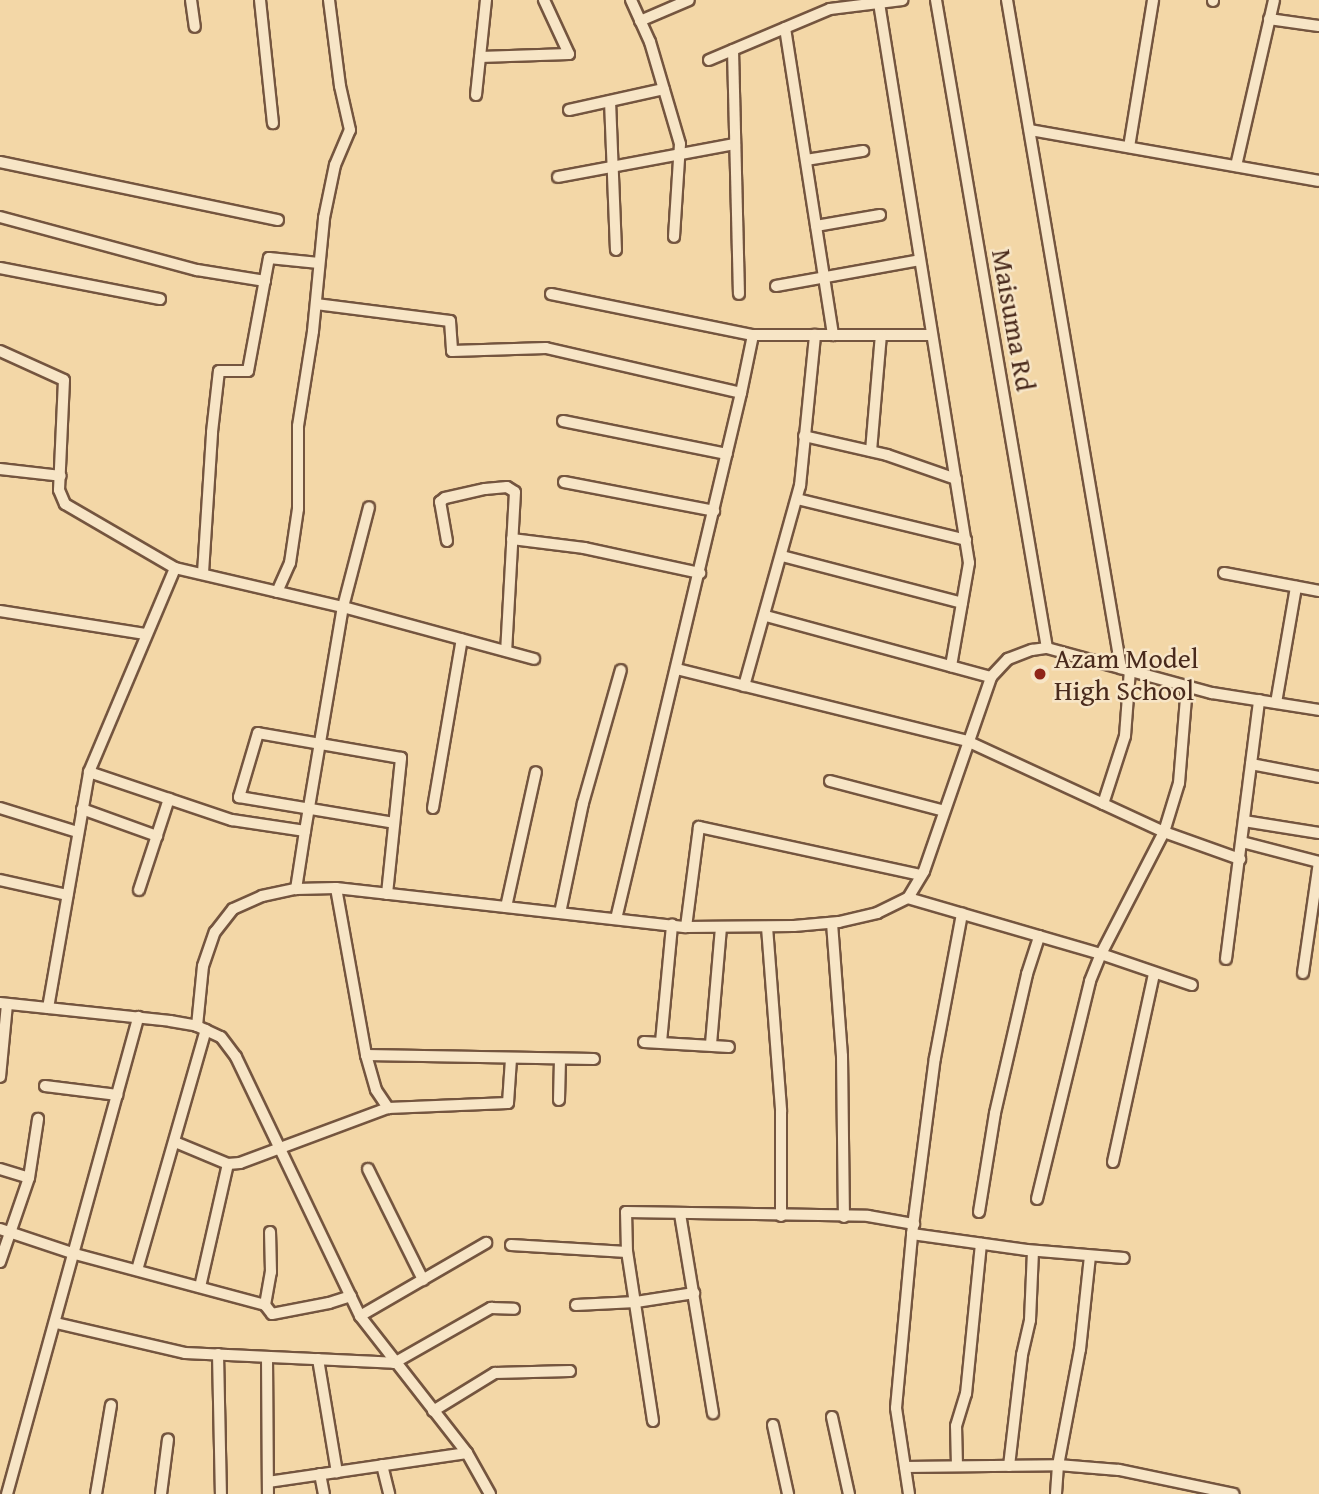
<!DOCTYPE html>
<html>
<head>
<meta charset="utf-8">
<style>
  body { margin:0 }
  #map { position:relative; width:1319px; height:1494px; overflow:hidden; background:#f3d7a7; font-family:"Gentium Book Plus",serif }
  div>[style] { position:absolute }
  .roads { filter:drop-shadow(2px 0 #74553f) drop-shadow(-2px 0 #74553f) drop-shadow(0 2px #74553f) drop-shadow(0 -2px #74553f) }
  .street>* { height:10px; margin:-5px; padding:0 5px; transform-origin:5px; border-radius:5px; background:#f7e5c6 }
  .dots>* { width:19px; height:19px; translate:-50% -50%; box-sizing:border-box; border:4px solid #f7e5c6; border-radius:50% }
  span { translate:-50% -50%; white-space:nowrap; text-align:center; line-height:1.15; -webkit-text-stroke:5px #f7e5c6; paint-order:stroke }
  .street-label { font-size:28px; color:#492a1c }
  .poi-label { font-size:28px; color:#492a1c }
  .left { translate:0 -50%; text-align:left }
</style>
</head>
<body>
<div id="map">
  <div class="roads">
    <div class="street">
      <div style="left:191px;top:0;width:27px;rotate:82deg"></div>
      <div style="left:260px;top:0;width:124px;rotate:84deg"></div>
      <div style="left:631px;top:0;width:46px;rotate:65.7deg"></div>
      <div style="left:650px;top:42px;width:106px;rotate:73.6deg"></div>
      <div style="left:680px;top:144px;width:93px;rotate:93.7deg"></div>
      <div style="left:936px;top:0;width:657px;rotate:80.28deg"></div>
      <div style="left:1007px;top:0;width:678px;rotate:80.32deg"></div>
      <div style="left:1213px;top:1px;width:1px;rotate:-90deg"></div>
      <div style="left:879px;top:3px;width:567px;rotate:80.87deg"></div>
      <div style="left:969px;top:563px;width:105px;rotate:99.9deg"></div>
      <div style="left:1269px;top:19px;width:50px;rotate:8deg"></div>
      <div style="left:640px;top:21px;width:53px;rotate:-23.2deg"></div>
      <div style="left:785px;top:28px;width:311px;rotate:81.1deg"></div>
      <div style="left:733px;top:50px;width:244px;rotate:88.6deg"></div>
      <div style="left:480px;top:57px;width:89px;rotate:-1.9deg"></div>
      <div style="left:569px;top:54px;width:60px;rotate:-114.8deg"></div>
      <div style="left:709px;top:60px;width:131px;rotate:-22.9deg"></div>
      <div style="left:830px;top:9px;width:73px;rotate:-7.1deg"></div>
      <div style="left:476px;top:95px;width:96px;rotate:-84deg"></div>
      <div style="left:610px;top:101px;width:149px;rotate:87.7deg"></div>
      <div style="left:569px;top:110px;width:97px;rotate:-12.5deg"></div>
      <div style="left:1030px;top:130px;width:293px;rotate:10deg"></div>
      <div style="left:1129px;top:147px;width:149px;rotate:-80.7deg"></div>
      <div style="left:806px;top:160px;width:58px;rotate:-9deg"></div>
      <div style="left:0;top:162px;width:284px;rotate:11.8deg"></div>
      <div style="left:1236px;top:166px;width:170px;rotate:-77.1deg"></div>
      <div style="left:558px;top:177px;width:180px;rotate:-10.6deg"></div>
      <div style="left:0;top:217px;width:204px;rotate:15.1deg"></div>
      <div style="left:197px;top:270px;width:69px;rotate:9.2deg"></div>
      <div style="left:816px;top:226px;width:65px;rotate:-9.8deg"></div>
      <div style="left:0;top:268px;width:163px;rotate:11deg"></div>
      <div style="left:776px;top:286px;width:146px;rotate:-10.2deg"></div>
      <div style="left:551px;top:294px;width:206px;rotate:11.5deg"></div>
      <div style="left:753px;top:335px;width:179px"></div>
      <div style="left:316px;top:304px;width:135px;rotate:7.2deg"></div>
      <div style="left:450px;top:321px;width:30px;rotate:86deg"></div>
      <div style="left:452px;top:351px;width:94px;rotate:-1.8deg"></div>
      <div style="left:546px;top:348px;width:200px;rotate:13deg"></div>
      <div style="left:741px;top:393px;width:59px;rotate:-78.3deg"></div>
      <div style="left:0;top:351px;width:70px;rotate:24.4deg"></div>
      <div style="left:64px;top:380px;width:110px;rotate:92.6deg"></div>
      <div style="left:59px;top:490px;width:15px;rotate:67deg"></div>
      <div style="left:65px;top:504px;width:127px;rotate:30.2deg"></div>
      <div style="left:175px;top:568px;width:172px;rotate:13.1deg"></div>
      <div style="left:343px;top:607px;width:198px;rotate:15.2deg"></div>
      <div style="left:563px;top:421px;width:167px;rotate:11.4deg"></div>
      <div style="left:804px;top:436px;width:85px;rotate:12.9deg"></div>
      <div style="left:887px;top:455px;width:73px;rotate:19.2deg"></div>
      <div style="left:871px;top:451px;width:116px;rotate:-85.1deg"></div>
      <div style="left:0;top:469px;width:61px;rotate:6.5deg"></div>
      <div style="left:564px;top:482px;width:153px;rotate:10.9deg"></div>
      <div style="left:797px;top:499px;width:174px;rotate:13.6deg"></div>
      <div style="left:512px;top:539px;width:73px;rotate:7.1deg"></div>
      <div style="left:584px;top:548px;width:119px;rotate:12.2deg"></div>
      <div style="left:447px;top:541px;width:40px;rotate:-100deg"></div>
      <div style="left:440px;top:502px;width:6px;rotate:-39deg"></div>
      <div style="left:445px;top:498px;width:41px;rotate:-12.7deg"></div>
      <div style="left:485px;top:489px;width:22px;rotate:-5deg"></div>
      <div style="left:507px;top:487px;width:9px;rotate:32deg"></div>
      <div style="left:515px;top:492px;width:159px;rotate:93.2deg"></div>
      <div style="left:782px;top:556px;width:186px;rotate:14.6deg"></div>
      <div style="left:203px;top:573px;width:141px;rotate:-86.3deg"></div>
      <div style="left:212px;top:432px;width:61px;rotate:-83.5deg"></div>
      <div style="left:219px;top:371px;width:29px"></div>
      <div style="left:248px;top:371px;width:115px;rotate:-79.5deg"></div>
      <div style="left:269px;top:258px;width:50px;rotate:5.7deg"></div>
      <div style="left:1224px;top:573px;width:97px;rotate:10.7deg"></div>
      <div style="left:277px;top:592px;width:32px;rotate:-66deg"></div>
      <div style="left:290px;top:563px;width:55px;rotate:-81.6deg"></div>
      <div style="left:298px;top:509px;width:83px;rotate:-90deg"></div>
      <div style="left:298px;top:426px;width:96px;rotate:-81deg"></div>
      <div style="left:313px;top:331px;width:114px;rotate:-84.4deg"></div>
      <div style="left:324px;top:218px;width:54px;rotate:-78.3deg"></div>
      <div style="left:335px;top:165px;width:38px;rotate:-67deg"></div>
      <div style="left:350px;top:130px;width:45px;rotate:-102.8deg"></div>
      <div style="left:340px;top:86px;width:87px;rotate:-97.3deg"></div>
      <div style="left:0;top:611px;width:147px;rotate:9deg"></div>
      <div style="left:766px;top:616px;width:233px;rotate:15.2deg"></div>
      <div style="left:677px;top:669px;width:299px;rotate:13.9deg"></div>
      <div style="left:967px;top:741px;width:217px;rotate:24.8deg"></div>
      <div style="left:1164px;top:832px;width:81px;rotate:19.6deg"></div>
      <div style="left:744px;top:686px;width:208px;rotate:-74.4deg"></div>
      <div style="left:800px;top:486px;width:152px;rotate:-84.3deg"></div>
      <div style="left:1276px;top:703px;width:118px;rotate:-80.2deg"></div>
      <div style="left:1251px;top:764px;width:69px;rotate:10.8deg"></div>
      <div style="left:89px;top:772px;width:151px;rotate:18.6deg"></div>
      <div style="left:232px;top:820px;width:74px;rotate:8.6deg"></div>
      <div style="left:305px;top:831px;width:59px;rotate:98.8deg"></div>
      <div style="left:830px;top:781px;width:118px;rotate:14.7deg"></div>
      <div style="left:1103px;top:804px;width:71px;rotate:-72.1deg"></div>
      <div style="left:1125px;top:736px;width:66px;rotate:-85.7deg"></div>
      <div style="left:0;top:808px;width:81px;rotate:17.3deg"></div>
      <div style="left:433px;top:808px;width:171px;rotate:-80.3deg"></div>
      <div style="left:82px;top:809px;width:80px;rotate:19.8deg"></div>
      <div style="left:1244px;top:821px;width:76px;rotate:9.1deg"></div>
      <div style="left:305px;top:831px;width:227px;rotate:-80.4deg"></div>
      <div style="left:343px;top:607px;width:103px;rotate:-75.4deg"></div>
      <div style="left:1242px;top:842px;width:80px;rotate:14.6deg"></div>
      <div style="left:0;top:880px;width:69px;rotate:12.6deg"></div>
      <div style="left:336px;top:888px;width:170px;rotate:79.8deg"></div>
      <div style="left:366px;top:1055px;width:36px;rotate:74deg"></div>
      <div style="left:376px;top:1090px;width:22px;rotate:56deg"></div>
      <div style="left:388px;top:1108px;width:120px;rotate:-2.4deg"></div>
      <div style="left:508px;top:1103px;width:44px;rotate:-86.1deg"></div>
      <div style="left:139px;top:890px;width:96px;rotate:-71.8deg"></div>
      <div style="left:387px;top:894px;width:137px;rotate:-84.1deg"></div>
      <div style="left:401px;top:758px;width:145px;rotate:-170.1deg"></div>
      <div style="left:258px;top:733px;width:67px;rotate:106.5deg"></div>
      <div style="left:239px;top:797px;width:157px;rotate:9.5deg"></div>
      <div style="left:908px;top:898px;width:201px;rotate:16.2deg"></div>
      <div style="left:1101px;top:954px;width:96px;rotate:18.8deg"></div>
      <div style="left:506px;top:907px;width:138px;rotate:-77.5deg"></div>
      <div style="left:560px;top:913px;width:112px;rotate:-78.2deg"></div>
      <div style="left:583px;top:803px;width:138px;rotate:-74.1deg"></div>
      <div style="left:616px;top:919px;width:541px;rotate:-76.63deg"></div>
      <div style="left:832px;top:923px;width:133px;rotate:85.7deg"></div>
      <div style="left:842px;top:1056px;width:161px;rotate:89.3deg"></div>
      <div style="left:686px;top:927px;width:101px;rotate:-82.6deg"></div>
      <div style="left:699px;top:827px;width:227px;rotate:12.2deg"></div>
      <div style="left:767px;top:927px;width:185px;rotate:85.6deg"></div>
      <div style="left:781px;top:1111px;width:105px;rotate:90deg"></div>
      <div style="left:1226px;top:959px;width:261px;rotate:-82.7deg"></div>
      <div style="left:1303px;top:973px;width:112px;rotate:-81.8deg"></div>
      <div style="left:0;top:1003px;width:171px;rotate:6deg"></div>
      <div style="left:170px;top:1021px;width:27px;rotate:10deg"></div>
      <div style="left:197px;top:1026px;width:26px;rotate:25deg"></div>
      <div style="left:221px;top:1037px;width:25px;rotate:53deg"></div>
      <div style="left:236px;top:1057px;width:287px;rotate:64.4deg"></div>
      <div style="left:360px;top:1316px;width:174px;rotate:52deg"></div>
      <div style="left:467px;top:1453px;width:47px;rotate:60.7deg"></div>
      <div style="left:48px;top:1008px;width:240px;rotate:-80.1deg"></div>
      <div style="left:89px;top:772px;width:221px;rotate:-67.1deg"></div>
      <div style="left:197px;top:1026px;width:60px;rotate:-84.3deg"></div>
      <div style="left:203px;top:966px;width:36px;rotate:-71deg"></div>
      <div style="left:215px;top:932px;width:29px;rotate:-52deg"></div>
      <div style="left:233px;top:909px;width:32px;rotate:-24deg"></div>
      <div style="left:262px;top:896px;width:35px;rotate:-12deg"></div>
      <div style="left:296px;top:889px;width:40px;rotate:-1.4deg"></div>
      <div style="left:336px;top:888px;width:352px;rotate:6.4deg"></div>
      <div style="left:686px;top:927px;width:108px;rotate:-0.5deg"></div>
      <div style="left:794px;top:926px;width:45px;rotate:-5.1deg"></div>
      <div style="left:839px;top:922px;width:39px;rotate:-13deg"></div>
      <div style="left:877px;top:913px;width:34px;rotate:-26deg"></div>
      <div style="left:908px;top:898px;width:31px;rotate:-59deg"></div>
      <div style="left:924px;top:871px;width:205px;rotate:-70.9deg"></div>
      <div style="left:991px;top:677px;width:25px;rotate:-47deg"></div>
      <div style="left:1008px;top:659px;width:26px;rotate:-21deg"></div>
      <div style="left:1032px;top:650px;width:15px;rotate:-8deg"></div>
      <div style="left:1047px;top:648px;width:171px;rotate:15.3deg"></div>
      <div style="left:1212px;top:693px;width:108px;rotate:9deg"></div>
      <div style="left:644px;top:1042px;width:85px;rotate:3.4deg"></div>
      <div style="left:661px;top:1042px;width:118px;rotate:-84.6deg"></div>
      <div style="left:711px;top:1044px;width:116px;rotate:-85.1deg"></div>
      <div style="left:366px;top:1055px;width:228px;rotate:1deg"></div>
      <div style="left:0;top:1077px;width:73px;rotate:-84.5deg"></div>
      <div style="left:45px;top:1086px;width:73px;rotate:7.1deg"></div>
      <div style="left:559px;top:1100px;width:41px;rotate:-88.6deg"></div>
      <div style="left:175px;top:1142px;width:57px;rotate:22.5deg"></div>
      <div style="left:228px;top:1164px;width:12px;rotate:-5deg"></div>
      <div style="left:240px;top:1163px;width:158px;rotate:-20.4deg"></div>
      <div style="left:1113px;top:1162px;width:192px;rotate:-77.7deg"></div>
      <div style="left:0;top:1169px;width:30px;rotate:17deg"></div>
      <div style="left:368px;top:1169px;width:124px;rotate:63.6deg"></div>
      <div style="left:1037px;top:1199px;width:224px;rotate:-76.3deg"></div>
      <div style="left:1090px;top:981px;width:29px;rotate:-68deg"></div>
      <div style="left:1101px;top:954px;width:137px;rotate:-62.7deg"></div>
      <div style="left:1164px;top:832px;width:51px;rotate:-73deg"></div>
      <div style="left:1179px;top:783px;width:97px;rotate:-85.3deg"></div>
      <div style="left:979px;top:1212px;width:100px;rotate:-80.8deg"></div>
      <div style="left:995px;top:1113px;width:143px;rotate:-77deg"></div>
      <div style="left:1027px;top:974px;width:40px;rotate:-72deg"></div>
      <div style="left:680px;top:1214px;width:202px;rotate:80.6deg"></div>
      <div style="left:0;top:1229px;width:79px;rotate:18.4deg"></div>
      <div style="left:75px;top:1254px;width:197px;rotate:15deg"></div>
      <div style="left:265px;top:1305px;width:11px;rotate:52deg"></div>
      <div style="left:272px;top:1314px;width:58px;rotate:-10.9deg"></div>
      <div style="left:329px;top:1303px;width:23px;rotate:-18deg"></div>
      <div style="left:912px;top:1234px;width:116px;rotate:7.9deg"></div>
      <div style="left:1027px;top:1250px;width:97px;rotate:4.7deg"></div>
      <div style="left:511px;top:1245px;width:116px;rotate:3.5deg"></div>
      <div style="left:1090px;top:1256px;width:94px;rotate:96.1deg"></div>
      <div style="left:1080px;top:1349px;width:118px;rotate:100.7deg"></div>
      <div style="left:1058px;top:1465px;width:61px;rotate:4.7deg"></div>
      <div style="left:1119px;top:1470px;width:117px;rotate:11.8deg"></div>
      <div style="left:0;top:1262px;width:89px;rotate:-71deg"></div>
      <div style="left:29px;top:1178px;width:60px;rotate:-81.3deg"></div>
      <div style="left:137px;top:1270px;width:250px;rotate:-74deg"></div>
      <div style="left:200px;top:1287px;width:126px;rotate:-77.2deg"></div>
      <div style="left:265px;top:1305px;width:34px;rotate:-80deg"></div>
      <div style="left:271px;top:1272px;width:40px;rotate:-91.4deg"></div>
      <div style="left:576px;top:1305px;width:60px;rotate:-2.9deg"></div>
      <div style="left:636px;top:1302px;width:59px;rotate:-8.8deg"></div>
      <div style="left:360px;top:1316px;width:146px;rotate:-30.1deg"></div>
      <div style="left:56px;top:1323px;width:132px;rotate:13.1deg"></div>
      <div style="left:185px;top:1353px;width:209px;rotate:2.7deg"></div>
      <div style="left:394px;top:1363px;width:112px;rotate:-29.6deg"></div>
      <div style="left:491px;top:1308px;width:23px;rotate:2deg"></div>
      <div style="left:218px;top:1354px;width:140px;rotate:88.8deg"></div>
      <div style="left:267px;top:1357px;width:137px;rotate:89.6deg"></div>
      <div style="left:318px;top:1359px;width:115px;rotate:80.5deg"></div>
      <div style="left:433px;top:1411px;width:73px;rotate:-31.5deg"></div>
      <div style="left:495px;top:1373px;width:75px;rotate:-1.5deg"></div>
      <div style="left:832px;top:1417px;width:79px;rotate:77.6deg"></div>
      <div style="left:653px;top:1421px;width:171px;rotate:-98.7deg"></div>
      <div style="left:627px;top:1252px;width:40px;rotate:-91.4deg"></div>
      <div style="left:626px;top:1212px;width:242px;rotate:0.9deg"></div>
      <div style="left:868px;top:1216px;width:47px;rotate:9.9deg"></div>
      <div style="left:773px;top:1425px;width:71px;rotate:77.7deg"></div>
      <div style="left:382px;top:1465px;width:30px;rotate:76deg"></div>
      <div style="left:957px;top:1466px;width:40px;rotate:-91.4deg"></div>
      <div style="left:956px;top:1426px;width:34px;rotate:-73deg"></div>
      <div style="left:966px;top:1394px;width:151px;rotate:-84.3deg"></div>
      <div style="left:1009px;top:1466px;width:112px;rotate:-83.3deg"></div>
      <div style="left:1022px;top:1355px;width:36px;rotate:-77deg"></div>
      <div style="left:1030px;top:1320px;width:69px;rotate:-87.5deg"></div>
      <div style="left:905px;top:1467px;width:153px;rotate:-0.7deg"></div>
      <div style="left:1058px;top:1465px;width:29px;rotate:94deg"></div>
      <div style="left:320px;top:1474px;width:20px;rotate:79deg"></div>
      <div style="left:268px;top:1482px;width:201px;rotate:-8.3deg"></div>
      <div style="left:7px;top:1494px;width:495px;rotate:-74.6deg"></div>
      <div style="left:96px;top:1494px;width:90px;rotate:-80.4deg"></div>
      <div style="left:161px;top:1494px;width:55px;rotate:-82.7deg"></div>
      <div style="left:909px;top:1494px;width:87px;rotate:-98.6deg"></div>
      <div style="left:896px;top:1408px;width:175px;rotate:-84.7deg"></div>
      <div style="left:912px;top:1234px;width:177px;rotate:-82.6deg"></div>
      <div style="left:935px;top:1058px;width:147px;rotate:-79.4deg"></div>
    </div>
  </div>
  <div class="dots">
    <div style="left:1040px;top:674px;background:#8f2418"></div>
  </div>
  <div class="street-label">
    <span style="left:1014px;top:320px;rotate:80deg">Maisuma Rd</span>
  </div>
  <div class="poi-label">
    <span class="left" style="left:1054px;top:674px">Azam Model<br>High School</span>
  </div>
</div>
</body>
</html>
